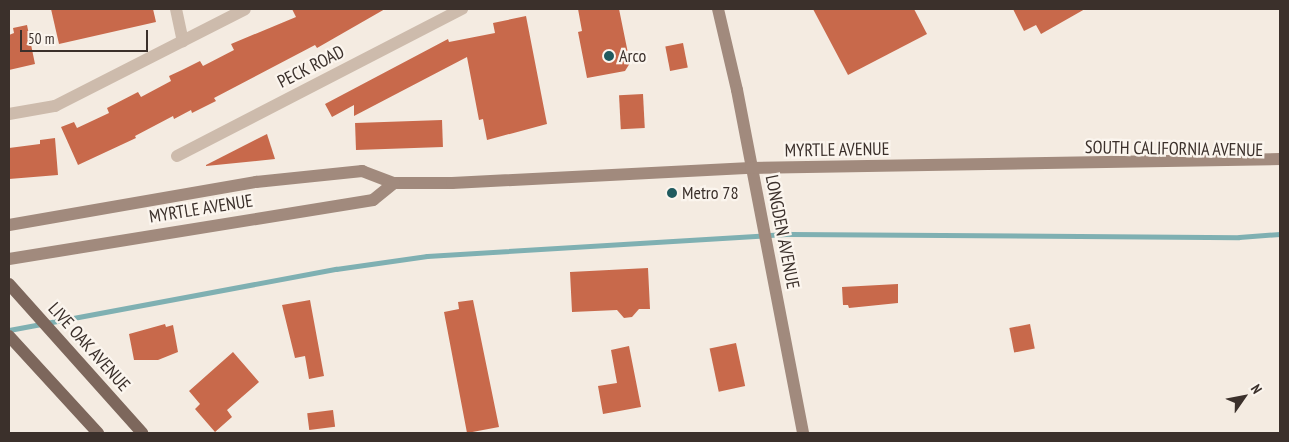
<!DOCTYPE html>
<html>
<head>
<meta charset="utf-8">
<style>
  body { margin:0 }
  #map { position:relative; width:1289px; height:442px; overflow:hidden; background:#f4ebe1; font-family:"PT Sans Narrow",sans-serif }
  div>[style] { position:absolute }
  .stream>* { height:5px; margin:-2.5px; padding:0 2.5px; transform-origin:2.5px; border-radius:2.5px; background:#7fb0b2 }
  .building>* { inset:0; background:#c8694b; transform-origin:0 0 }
  .street>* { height:12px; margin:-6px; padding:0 6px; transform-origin:6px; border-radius:6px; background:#cdbbac }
  .secondary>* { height:12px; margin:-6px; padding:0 6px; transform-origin:6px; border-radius:6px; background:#a18a7d }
  .primary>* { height:12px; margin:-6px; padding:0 6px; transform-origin:6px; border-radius:6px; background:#7d675c }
  .dots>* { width:14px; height:14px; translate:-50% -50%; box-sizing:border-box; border:2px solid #fbf5ee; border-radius:50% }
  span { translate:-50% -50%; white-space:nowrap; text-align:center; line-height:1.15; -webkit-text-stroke:4.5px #fbf5ee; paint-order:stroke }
  .poi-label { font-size:18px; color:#3b302b }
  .left { translate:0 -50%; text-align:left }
  .street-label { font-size:18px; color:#3b302b }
  .frame { position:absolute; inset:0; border:10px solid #3b302b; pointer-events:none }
  .north { position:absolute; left:1219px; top:372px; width:50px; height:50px; -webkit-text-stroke:4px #fbf5ee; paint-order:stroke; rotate:57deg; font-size:14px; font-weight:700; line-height:20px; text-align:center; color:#3b302b }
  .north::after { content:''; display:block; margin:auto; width:18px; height:22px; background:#3b302b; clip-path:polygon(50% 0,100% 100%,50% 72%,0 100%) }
  .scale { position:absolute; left:20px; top:30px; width:128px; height:22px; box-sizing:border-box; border:2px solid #3b302b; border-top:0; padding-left:6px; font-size:15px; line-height:18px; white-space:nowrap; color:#3b302b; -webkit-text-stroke:4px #fbf5ee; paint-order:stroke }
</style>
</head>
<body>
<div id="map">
  <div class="stream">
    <div style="left:9px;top:330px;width:333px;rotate:-10.6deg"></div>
    <div style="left:336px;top:269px;width:92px;rotate:-8.1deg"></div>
    <div style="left:427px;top:256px;width:364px;rotate:-3.5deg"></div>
    <div style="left:790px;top:234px;width:449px;rotate:0.4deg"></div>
    <div style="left:1239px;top:237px;width:41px;rotate:-4.2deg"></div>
  </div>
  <div class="building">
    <div style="clip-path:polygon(51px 9px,153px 9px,156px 22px,59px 44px)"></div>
    <div style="clip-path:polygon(292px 9px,385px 9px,317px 48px,315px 45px,214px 98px,216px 101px,192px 113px,191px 110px,174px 119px,173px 116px,135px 136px,136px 138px,78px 165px,61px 127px,74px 122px,77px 128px,109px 113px,107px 108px,138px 92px,141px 97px,171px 81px,169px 76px,182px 70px,200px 61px,203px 66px,234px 50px,231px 44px,296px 17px)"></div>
    <div style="clip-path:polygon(578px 9px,619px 9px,630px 63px,625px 71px,587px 78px,578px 32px,582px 31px)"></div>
    <div style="clip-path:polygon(813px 9px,914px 9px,927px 34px,848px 75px)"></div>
    <div style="clip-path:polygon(1013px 9px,1085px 9px,1041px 34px,1036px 25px,1024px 31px)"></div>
    <div style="clip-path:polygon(526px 16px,547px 124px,487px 140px,483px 119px,479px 120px,467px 57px,354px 116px,354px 105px,332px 117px,325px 104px,448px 39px,449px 42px,495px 33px,493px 23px)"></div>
    <div style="clip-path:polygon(27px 25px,35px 64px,9px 70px,9px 35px,14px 33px,13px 28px)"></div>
    <div style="left:683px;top:43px;width:25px;height:18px;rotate:79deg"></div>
    <div style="left:643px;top:94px;width:34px;height:24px;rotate:87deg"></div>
    <div style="left:442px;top:120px;width:27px;height:87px;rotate:88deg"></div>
    <div style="clip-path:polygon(267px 134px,275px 159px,206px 166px,206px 165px)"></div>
    <div style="clip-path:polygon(55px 138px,58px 175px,9px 179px,9px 148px,40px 144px,40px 140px)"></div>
    <div style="clip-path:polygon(648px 268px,650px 309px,639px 309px,632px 317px,624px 318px,617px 310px,572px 312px,570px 272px)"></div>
    <div style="clip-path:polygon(898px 284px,898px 303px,849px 308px,848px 305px,843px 305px,842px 287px)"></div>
    <div style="clip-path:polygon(310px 300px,324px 376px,309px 379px,305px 356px,295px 358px,282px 305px)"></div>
    <div style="clip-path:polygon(473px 300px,499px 427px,467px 433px,444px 312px,459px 309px,458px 302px)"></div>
    <div style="clip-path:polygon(165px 324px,166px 327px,173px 325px,178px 352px,158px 360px,134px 360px,129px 334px)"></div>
    <div style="left:1030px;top:324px;width:25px;height:21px;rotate:79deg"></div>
    <div style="left:736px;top:343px;width:44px;height:27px;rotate:78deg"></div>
    <div style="clip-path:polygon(629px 346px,641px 407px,603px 414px,598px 386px,617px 383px,611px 350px)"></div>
    <div style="clip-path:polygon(233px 352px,259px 382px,227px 410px,232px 417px,215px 432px,195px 409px,200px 404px,189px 391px)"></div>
    <div style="left:333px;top:410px;width:17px;height:26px;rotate:83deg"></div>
  </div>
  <div class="street">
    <div style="left:176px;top:9px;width:33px;rotate:78deg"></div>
    <div style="left:9px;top:114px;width:47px;rotate:-9.9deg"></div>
    <div style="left:55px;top:106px;width:213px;rotate:-27deg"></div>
    <div style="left:177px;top:156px;width:321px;rotate:-27.3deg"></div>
  </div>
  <div class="secondary">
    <div style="left:718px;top:9px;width:83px;rotate:76.8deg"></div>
    <div style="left:737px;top:90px;width:349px;rotate:79.1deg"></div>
    <div style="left:9px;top:225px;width:251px;rotate:-9.9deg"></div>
    <div style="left:256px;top:182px;width:107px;rotate:-5.9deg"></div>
    <div style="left:362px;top:171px;width:34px;rotate:21deg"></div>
    <div style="left:394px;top:183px;width:58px"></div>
    <div style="left:452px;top:183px;width:299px;rotate:-2.9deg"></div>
    <div style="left:751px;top:168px;width:529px;rotate:-0.97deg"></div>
    <div style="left:9px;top:259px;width:369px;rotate:-9.2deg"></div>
    <div style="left:373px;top:200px;width:27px;rotate:-39deg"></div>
  </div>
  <div class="primary">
    <div style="left:9px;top:284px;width:200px;rotate:48.2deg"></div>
    <div style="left:9px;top:336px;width:132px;rotate:47.5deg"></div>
  </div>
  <div class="dots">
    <div style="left:609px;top:56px;background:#1f5a5e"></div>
    <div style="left:672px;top:193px;background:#1f5a5e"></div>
  </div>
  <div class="poi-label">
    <span class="left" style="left:619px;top:56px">Arco</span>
    <span class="left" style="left:682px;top:193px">Metro 78</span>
  </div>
  <div class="street-label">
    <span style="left:311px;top:67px;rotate:-27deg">PECK ROAD</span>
    <span style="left:1174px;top:149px;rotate:1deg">SOUTH CALIFORNIA AVENUE</span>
    <span style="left:837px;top:150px;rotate:-1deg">MYRTLE AVENUE</span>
    <span style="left:201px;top:209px;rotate:-9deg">MYRTLE AVENUE</span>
    <span style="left:782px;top:232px;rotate:79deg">LONGDEN AVENUE</span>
    <span style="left:89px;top:347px;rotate:48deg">LIVE OAK AVENUE</span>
  </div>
  <div class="frame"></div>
  <div class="north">N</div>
  <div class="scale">50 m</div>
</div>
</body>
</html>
